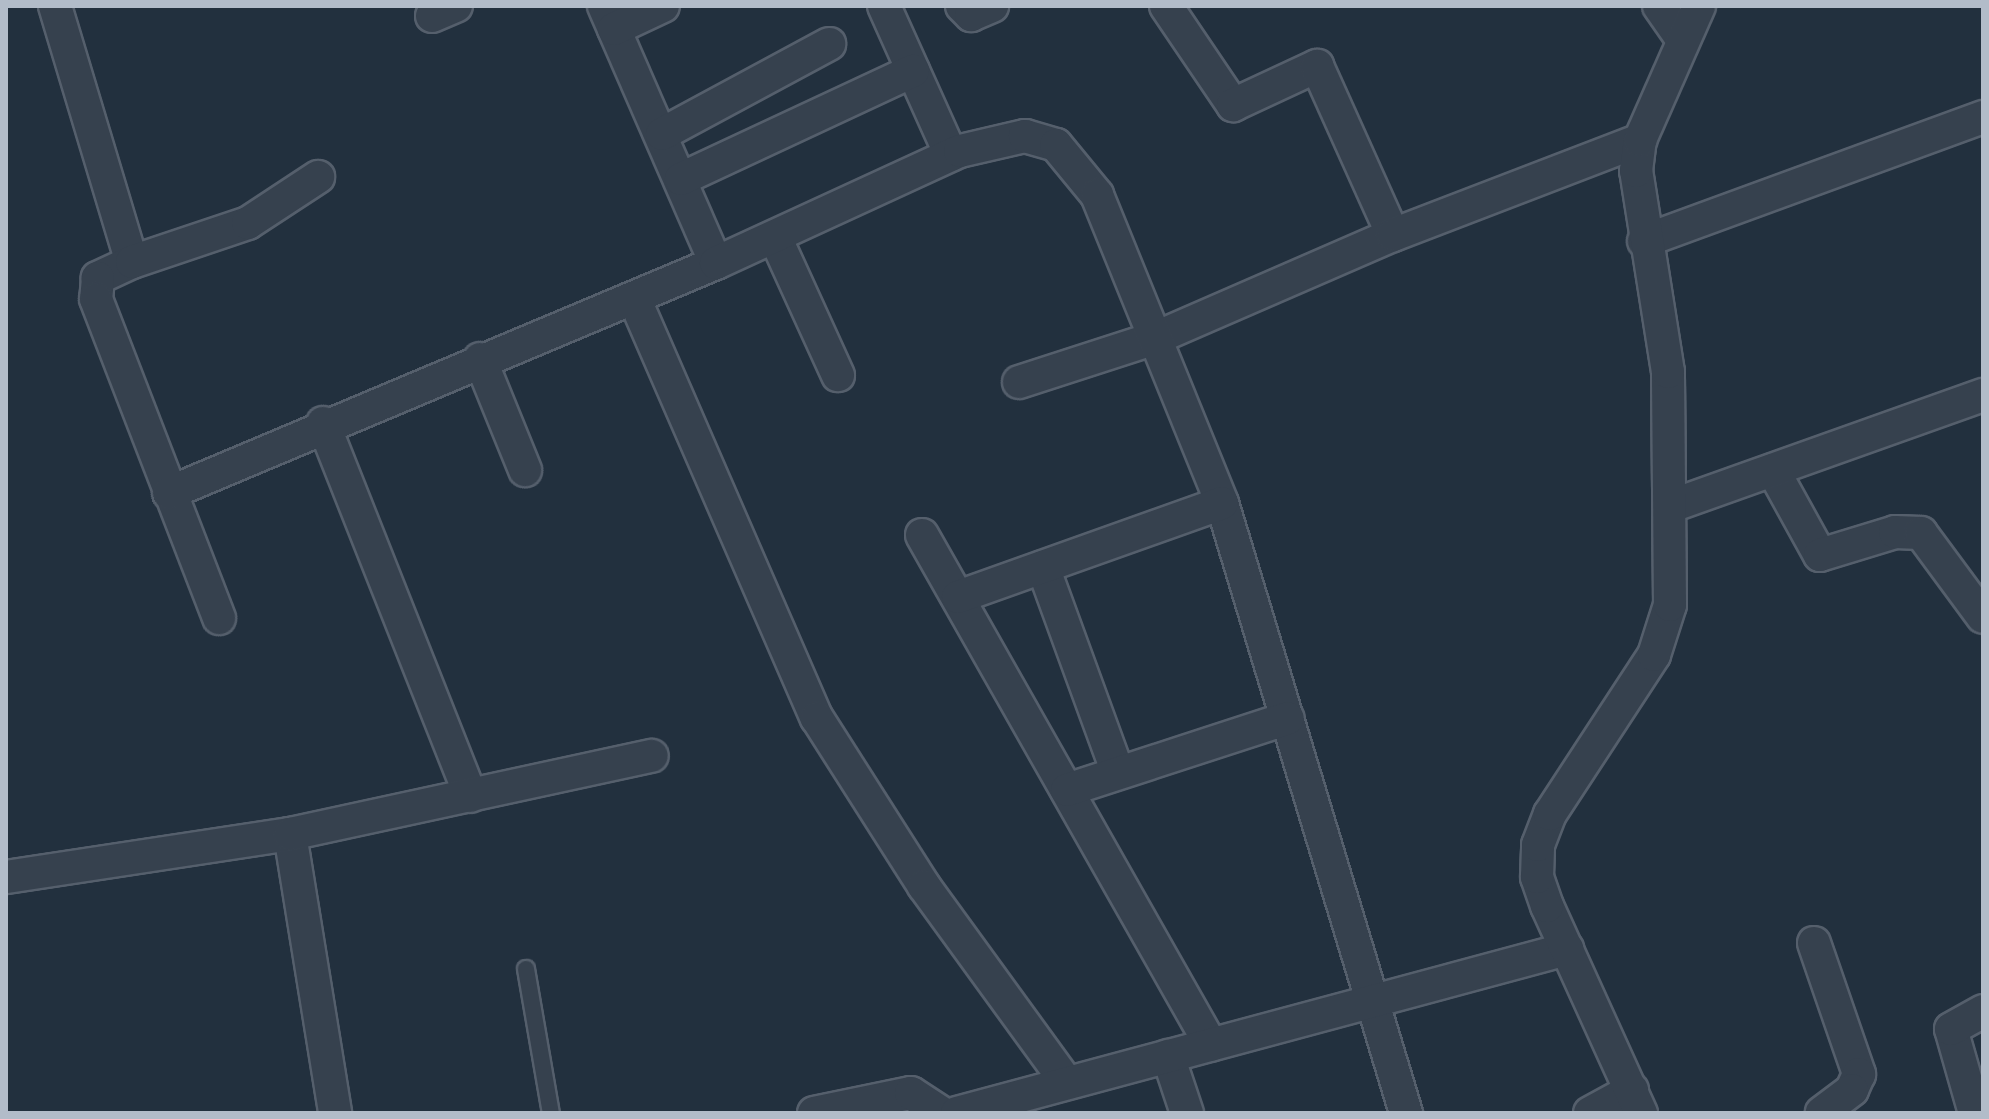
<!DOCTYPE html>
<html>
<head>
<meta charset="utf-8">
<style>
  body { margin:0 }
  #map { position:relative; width:1989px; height:1119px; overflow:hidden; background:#22303e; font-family:Jost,sans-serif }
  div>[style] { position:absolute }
  .roads { filter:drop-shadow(2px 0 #555f6c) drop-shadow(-2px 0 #555f6c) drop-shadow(0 2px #555f6c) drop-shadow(0 -2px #555f6c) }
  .service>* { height:16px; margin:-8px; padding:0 8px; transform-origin:8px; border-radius:8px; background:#36414e }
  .minor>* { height:32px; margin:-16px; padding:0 16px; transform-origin:16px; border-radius:16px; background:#36414e }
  span { translate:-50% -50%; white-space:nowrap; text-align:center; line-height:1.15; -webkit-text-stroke:7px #1c2633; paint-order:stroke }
  .frame { position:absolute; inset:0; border:8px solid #b2bcc9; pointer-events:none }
</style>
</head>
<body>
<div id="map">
  <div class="roads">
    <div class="service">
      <div style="left:526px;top:969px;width:146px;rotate:80.2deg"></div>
    </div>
    <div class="minor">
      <div style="left:55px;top:6px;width:267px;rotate:73.3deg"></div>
      <div style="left:132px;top:262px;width:38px;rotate:155deg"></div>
      <div style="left:98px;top:278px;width:21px;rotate:95deg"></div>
      <div style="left:96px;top:299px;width:342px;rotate:68.9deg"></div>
      <div style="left:604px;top:6px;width:280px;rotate:66.5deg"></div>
      <div style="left:884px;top:6px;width:163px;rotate:65.8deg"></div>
      <div style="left:962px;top:6px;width:13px;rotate:45deg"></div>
      <div style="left:971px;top:15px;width:23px;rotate:-23deg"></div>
      <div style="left:1166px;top:6px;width:120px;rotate:55.9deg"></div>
      <div style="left:1233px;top:105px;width:93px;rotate:-24.9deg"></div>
      <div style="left:1317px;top:66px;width:185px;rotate:65.8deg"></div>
      <div style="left:1659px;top:6px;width:40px;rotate:55.1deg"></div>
      <div style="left:432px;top:16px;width:26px;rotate:-23deg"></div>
      <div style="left:614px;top:29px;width:54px;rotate:-25.1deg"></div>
      <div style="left:662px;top:134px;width:190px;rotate:-28.3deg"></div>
      <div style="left:681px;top:179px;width:256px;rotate:-25deg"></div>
      <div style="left:775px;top:237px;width:152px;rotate:65.5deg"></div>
      <div style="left:1644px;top:241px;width:361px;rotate:-20.1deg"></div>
      <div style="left:132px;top:262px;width:122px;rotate:-18.6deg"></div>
      <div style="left:248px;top:223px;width:84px;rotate:-33.3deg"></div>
      <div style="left:634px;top:298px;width:458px;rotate:66.5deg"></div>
      <div style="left:817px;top:718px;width:199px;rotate:57.5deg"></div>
      <div style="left:924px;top:886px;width:243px;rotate:54deg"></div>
      <div style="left:480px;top:359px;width:120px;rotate:67.9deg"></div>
      <div style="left:1019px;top:382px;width:146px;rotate:-17.9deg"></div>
      <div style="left:1158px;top:337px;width:256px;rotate:-23.5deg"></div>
      <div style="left:1393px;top:235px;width:265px;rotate:-21deg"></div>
      <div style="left:323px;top:423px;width:401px;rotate:68.4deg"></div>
      <div style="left:1773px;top:470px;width:97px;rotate:61.1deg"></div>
      <div style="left:1820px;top:555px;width:78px;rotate:-17deg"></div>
      <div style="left:1895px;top:532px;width:26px;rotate:2deg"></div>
      <div style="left:1921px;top:533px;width:104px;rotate:53.6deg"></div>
      <div style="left:169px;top:493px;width:593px;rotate:-22.81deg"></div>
      <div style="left:716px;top:263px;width:268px;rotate:-24.7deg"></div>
      <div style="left:960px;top:151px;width:67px;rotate:-13deg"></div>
      <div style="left:1025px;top:136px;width:32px;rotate:16deg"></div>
      <div style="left:1056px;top:145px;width:65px;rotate:50.6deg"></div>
      <div style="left:1097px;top:195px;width:332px;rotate:67.9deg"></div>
      <div style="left:1222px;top:503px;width:637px;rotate:73.21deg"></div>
      <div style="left:1671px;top:506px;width:331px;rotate:-19.6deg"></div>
      <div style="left:922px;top:535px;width:586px;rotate:60.46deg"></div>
      <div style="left:1043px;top:567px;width:219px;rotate:70deg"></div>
      <div style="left:958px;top:597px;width:280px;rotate:-19.6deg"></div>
      <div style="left:1067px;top:790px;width:232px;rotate:-18deg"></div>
      <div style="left:290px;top:834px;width:283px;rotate:80.8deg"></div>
      <div style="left:6px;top:877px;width:287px;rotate:-8.6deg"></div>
      <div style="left:290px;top:834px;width:370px;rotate:-12.2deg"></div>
      <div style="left:1814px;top:943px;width:139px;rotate:71deg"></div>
      <div style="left:1859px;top:1074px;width:17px;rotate:114deg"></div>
      <div style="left:1852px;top:1090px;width:38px;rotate:143deg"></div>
      <div style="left:1168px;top:1056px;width:60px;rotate:71.6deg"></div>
      <div style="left:814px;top:1113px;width:99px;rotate:-11.7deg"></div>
      <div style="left:911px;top:1093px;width:37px;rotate:33deg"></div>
      <div style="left:957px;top:1113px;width:632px;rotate:-15.05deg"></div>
      <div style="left:1590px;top:1113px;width:48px;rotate:-28.7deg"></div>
      <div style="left:1641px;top:1113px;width:227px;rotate:-114.4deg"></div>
      <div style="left:1547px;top:906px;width:31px;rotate:-109deg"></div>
      <div style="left:1537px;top:877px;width:32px;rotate:-88deg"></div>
      <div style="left:1538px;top:845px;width:33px;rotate:-69deg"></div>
      <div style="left:1550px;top:814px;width:190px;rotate:-56.8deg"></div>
      <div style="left:1654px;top:655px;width:52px;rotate:-72.3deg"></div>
      <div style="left:1670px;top:605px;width:233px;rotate:-90.5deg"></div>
      <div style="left:1668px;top:372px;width:204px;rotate:-99deg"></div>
      <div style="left:1636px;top:171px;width:31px;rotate:-83deg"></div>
      <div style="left:1640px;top:140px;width:146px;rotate:-66.2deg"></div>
      <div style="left:1975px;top:1113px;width:87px;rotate:-105.9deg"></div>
      <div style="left:1951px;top:1029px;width:37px;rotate:-29deg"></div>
    </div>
  </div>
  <div class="frame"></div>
</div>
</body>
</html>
